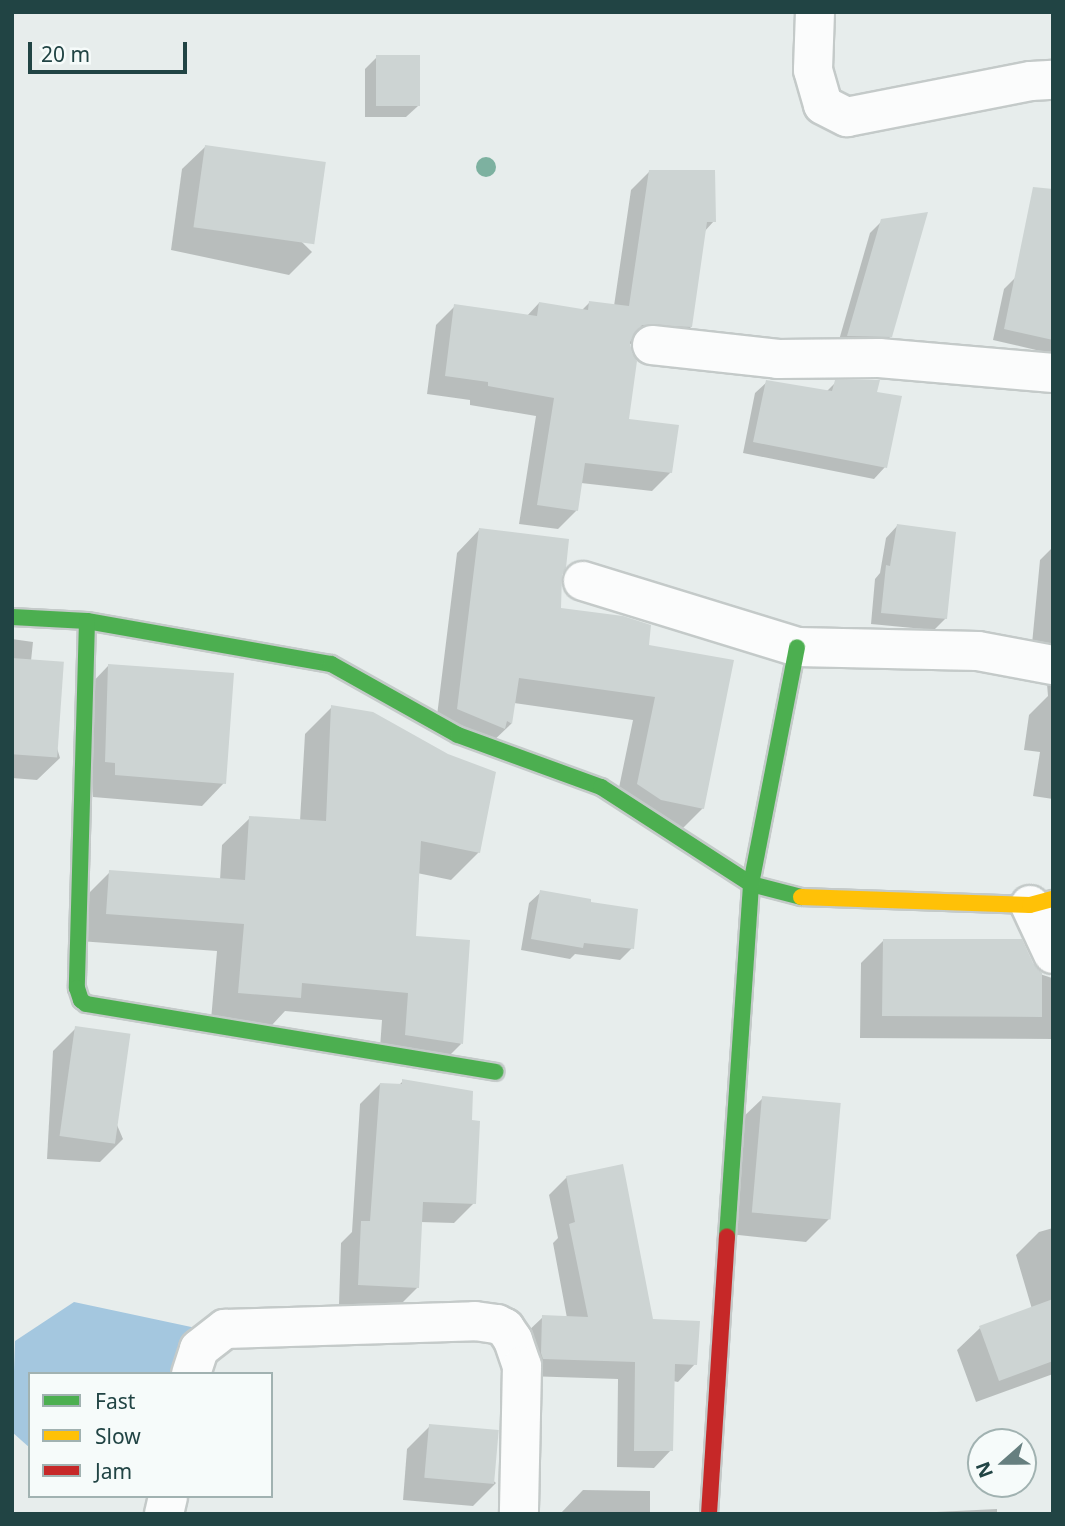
<!DOCTYPE html>
<html>
<head>
<meta charset="utf-8">
<style>
  body { margin:0 }
  #map { position:relative; width:1065px; height:1526px; overflow:hidden; background:#e7edec; font-family:"Noto Sans",sans-serif }
  div>[style] { position:absolute }
  .water>* { inset:0; background:#a4c7df }
  .shadow>* { inset:0; background:#0003 }
  .building>* { inset:0; background:#cdd4d3; transform-origin:0 0 }
  .roads { filter:drop-shadow(2px 0 #c4cac9) drop-shadow(-2px 0 #c4cac9) drop-shadow(0 2px #c4cac9) drop-shadow(0 -2px #c4cac9) }
  .street>* { height:38px; margin:-19px; padding:0 19px; transform-origin:19px; border-radius:19px; background:#fbfcfc }
  .fast>* { height:16px; margin:-8px; padding:0 8px; transform-origin:8px; border-radius:8px; background:#4caf50 }
  .slow>* { height:16px; margin:-8px; padding:0 8px; transform-origin:8px; border-radius:8px; background:#ffc107 }
  .jam>* { height:16px; margin:-8px; padding:0 8px; transform-origin:8px; border-radius:8px; background:#c62828 }
  .trees>* { width:20px; height:20px; margin:-10px; border-radius:50%; background:#7db1a0 }
  span { translate:-50% -50%; white-space:nowrap; text-align:center; line-height:1.15; -webkit-text-stroke:7px #f6fbfa; paint-order:stroke }
  .frame { position:absolute; inset:0; border:14px solid #214444; pointer-events:none }
  .legend { position:absolute; left:28px; top:1372px; width:245px; height:126px; box-sizing:border-box; background:#f6fbfa; border:2px solid #a1b2b1; margin:0; padding:9px 12px; list-style:none; font-size:21px; color:#214444 }
  .legend li { display:flex; align-items:center; gap:14px; height:35px }
  .legend b { width:35px; border:2px solid #a1b2b1 }
  .north { position:absolute; left:967px; top:1428px; width:70px; height:70px; box-sizing:border-box; background:#f6fbfa; border:2px solid #a1b2b1; border-radius:50%; rotate:249deg; font-size:19px; font-weight:700; line-height:28px; text-align:center; color:#214444 }
  .north::after { content:''; display:block; margin:auto; width:24px; height:32px; background:#667f7f; clip-path:polygon(50% 0,100% 100%,50% 72%,0 100%) }
  .scale { position:absolute; left:28px; top:42px; width:159px; height:32px; box-sizing:border-box; border:4px solid #214444; border-top:0; padding-left:9px; font-size:21px; line-height:24px; white-space:nowrap; color:#214444; -webkit-text-stroke:5px #f6fbfa; paint-order:stroke }
</style>
</head>
<body>
<div id="map">
  <div class="water">
    <div style="clip-path:polygon(74px 1302px,196px 1328px,176px 1374px,30px 1374px,30px 1448px,12px 1432px,15px 1341px)"></div>
  </div>
  <div class="shadow">
    <div style="clip-path:polygon(377px 57px,418px 106px,406px 117px,365px 117px,365px 69px)"></div>
    <div style="clip-path:polygon(205px 147px,312px 252px,289px 275px,171px 250px,182px 169px)"></div>
    <div style="clip-path:polygon(650px 171px,714px 221px,704px 232px,691px 327px,672px 346px,629px 344px,627px 421px,671px 472px,652px 491px,581px 483px,577px 510px,558px 529px,519px 524px,536px 416px,470px 405px,470px 400px,427px 394px,436px 325px,455px 306px,526px 317px,539px 303px,582px 310px,589px 303px,614px 306px,631px 190px)"></div>
    <div style="clip-path:polygon(882px 221px,891px 336px,879px 348px,837px 347px,870px 233px)"></div>
    <div style="clip-path:polygon(1016px 277px,1053px 283px,1053px 354px,993px 340px,1004px 289px)"></div>
    <div style="clip-path:polygon(767px 382px,826px 392px,836px 382px,885px 467px,874px 479px,743px 453px,755px 393px)"></div>
    <div style="clip-path:polygon(897px 526px,946px 618px,934px 630px,871px 624px,875px 579px,880px 573px,886px 538px)"></div>
    <div style="clip-path:polygon(479px 530px,560px 575px,560px 609px,647px 647px,703px 808px,680px 831px,615px 807px,633px 720px,514px 703px,511px 724px,488px 746px,435px 732px,457px 553px)"></div>
    <div style="clip-path:polygon(1053px 547px,1053px 799px,1033px 796px,1040px 752px,1024px 750px,1029px 715px,1048px 696px,1047px 684px,1030px 665px,1040px 560px)"></div>
    <div style="clip-path:polygon(12px 639px,33px 642px,31px 661px,60px 758px,37px 780px,12px 778px)"></div>
    <div style="clip-path:polygon(108px 666px,224px 783px,202px 806px,93px 797px,86px 689px)"></div>
    <div style="clip-path:polygon(332px 707px,479px 852px,451px 880px,417px 873px,414px 938px,461px 1044px,434px 1071px,379px 1062px,382px 1020px,285px 1011px,272px 1025px,211px 1020px,217px 951px,79px 941px,82px 900px,110px 872px,220px 880px,222px 845px,250px 818px,300px 821px,305px 734px)"></div>
    <div style="clip-path:polygon(541px 892px,632px 948px,620px 960px,575px 954px,570px 959px,521px 950px,529px 903px)"></div>
    <div style="clip-path:polygon(884px 940px,1032px 965px,1040px 974px,1052px 978px,1043px 952px,1053px 942px,1053px 1039px,860px 1038px,861px 963px)"></div>
    <div style="clip-path:polygon(76px 1028px,123px 1139px,100px 1162px,47px 1159px,53px 1051px)"></div>
    <div style="clip-path:polygon(403px 1081px,474px 1203px,454px 1223px,420px 1222px,417px 1288px,397px 1308px,339px 1305px,341px 1243px,352px 1232px,360px 1104px,380px 1084px,398px 1086px)"></div>
    <div style="clip-path:polygon(763px 1098px,829px 1219px,806px 1242px,729px 1234px,740px 1120px)"></div>
    <div style="clip-path:polygon(567px 1177px,652px 1321px,695px 1364px,678px 1382px,673px 1381px,671px 1450px,654px 1468px,617px 1467px,618px 1379px,526px 1376px,525px 1334px,543px 1317px,567px 1318px,553px 1243px,558px 1238px,549px 1195px)"></div>
    <div style="clip-path:polygon(1053px 1228px,1053px 1374px,976px 1402px,957px 1350px,980px 1328px,1032px 1309px,1016px 1255px,1039px 1232px)"></div>
    <div style="clip-path:polygon(430px 1426px,496px 1483px,473px 1506px,403px 1500px,407px 1449px)"></div>
    <div style="clip-path:polygon(583px 1490px,650px 1491px,650px 1514px,560px 1514px)"></div>
    <div style="clip-path:polygon(997px 1509px,997px 1514px,935px 1514px,936px 1512px)"></div>
  </div>
  <div class="building">
    <div style="left:376px;top:55px;width:44px;height:51px"></div>
    <div style="left:205px;top:145px;width:122px;height:83px;rotate:8deg"></div>
    <div style="clip-path:polygon(649px 170px,715px 170px,716px 222px,707px 222px,692px 327px,642px 325px,630px 342px,632px 353px,637px 361px,629px 419px,679px 425px,672px 473px,585px 463px,578px 511px,537px 505px,554px 398px,488px 386px,488px 382px,445px 376px,454px 304px,537px 316px,539px 302px,588px 310px,589px 301px,629px 306px)"></div>
    <div style="clip-path:polygon(1033px 187px,1053px 189px,1053px 340px,1004px 329px)"></div>
    <div style="clip-path:polygon(928px 212px,892px 337px,847px 336px,881px 219px)"></div>
    <div style="clip-path:polygon(766px 380px,832px 391px,835px 380px,880px 380px,877px 392px,902px 396px,887px 468px,753px 442px)"></div>
    <div style="clip-path:polygon(897px 524px,956px 532px,947px 619px,881px 613px,886px 565px,890px 566px)"></div>
    <div style="clip-path:polygon(479px 528px,569px 539px,566px 568px,562px 575px,561px 608px,623px 616px,651px 625px,649px 645px,734px 660px,704px 809px,661px 800px,637px 784px,655px 697px,519px 678px,512px 724px,507px 721px,505px 729px,457px 709px)"></div>
    <div style="left:12px;top:658px;width:52px;height:96px;rotate:4deg"></div>
    <div style="clip-path:polygon(108px 664px,234px 673px,226px 784px,115px 775px,115px 763px,105px 762px)"></div>
    <div style="clip-path:polygon(331px 705px,373px 712px,448px 754px,496px 772px,480px 853px,421px 841px,416px 936px,470px 940px,463px 1044px,405px 1035px,408px 993px,302px 983px,301px 998px,238px 993px,244px 924px,106px 914px,109px 870px,245px 880px,249px 816px,326px 821px)"></div>
    <div style="clip-path:polygon(540px 890px,591px 899px,591px 902px,638px 909px,634px 949px,584px 943px,583px 948px,531px 939px)"></div>
    <div style="clip-path:polygon(883px 939px,1022px 939px,1033px 963px,1042px 973px,1042px 1017px,882px 1016px)"></div>
    <div style="left:75px;top:1026px;width:56px;height:111px;rotate:8deg"></div>
    <div style="clip-path:polygon(402px 1079px,473px 1091px,472px 1120px,480px 1121px,476px 1204px,423px 1202px,419px 1288px,358px 1285px,361px 1221px,370px 1221px,380px 1083px,402px 1084px)"></div>
    <div style="left:762px;top:1096px;width:79px;height:117px;rotate:5deg"></div>
    <div style="clip-path:polygon(623px 1164px,653px 1319px,700px 1321px,697px 1365px,675px 1364px,673px 1451px,634px 1451px,635px 1362px,543px 1359px,541px 1353px,542px 1315px,588px 1317px,569px 1224px,575px 1222px,566px 1176px)"></div>
    <div style="clip-path:polygon(1053px 1299px,1053px 1361px,999px 1381px,979px 1326px)"></div>
    <div style="left:429px;top:1424px;width:70px;height:54px;rotate:5deg"></div>
  </div>
  <div class="roads">
    <div class="street">
      <div style="left:815px;top:12px;width:58px;rotate:92deg"></div>
      <div style="left:813px;top:70px;width:36px;rotate:74deg"></div>
      <div style="left:823px;top:105px;width:27px;rotate:27deg"></div>
      <div style="left:847px;top:117px;width:187px;rotate:-11.1deg"></div>
      <div style="left:1031px;top:81px;width:22px;rotate:-3deg"></div>
      <div style="left:652px;top:345px;width:127px;rotate:6.3deg"></div>
      <div style="left:778px;top:359px;width:101px;rotate:-0.6deg"></div>
      <div style="left:879px;top:358px;width:175px;rotate:4.9deg"></div>
      <div style="left:583px;top:581px;width:224px;rotate:17.1deg"></div>
      <div style="left:797px;top:647px;width:181px;rotate:1.3deg"></div>
      <div style="left:978px;top:651px;width:76px;rotate:10.6deg"></div>
      <div style="left:1030px;top:905px;width:54px;rotate:64.9deg"></div>
      <div style="left:191px;top:1374px;width:26px;rotate:-72deg"></div>
      <div style="left:199px;top:1349px;width:33px;rotate:-38deg"></div>
      <div style="left:225px;top:1329px;width:250px;rotate:-1.8deg"></div>
      <div style="left:475px;top:1321px;width:22px;rotate:8deg"></div>
      <div style="left:497px;top:1324px;width:9px;rotate:27deg"></div>
      <div style="left:505px;top:1328px;width:14px;rotate:56deg"></div>
      <div style="left:513px;top:1340px;width:28px;rotate:71deg"></div>
      <div style="left:522px;top:1366px;width:148px;rotate:91.2deg"></div>
      <div style="left:164px;top:1514px;width:18px;rotate:-77deg"></div>
    </div>
    <div class="fast">
      <div style="left:12px;top:617px;width:75px;rotate:3.1deg"></div>
      <div style="left:87px;top:621px;width:248px;rotate:10deg"></div>
      <div style="left:331px;top:664px;width:145px;rotate:29.2deg"></div>
      <div style="left:458px;top:735px;width:152px;rotate:20deg"></div>
      <div style="left:601px;top:787px;width:179px;rotate:32.9deg"></div>
      <div style="left:751px;top:884px;width:52px;rotate:14.6deg"></div>
      <div style="left:87px;top:621px;width:367px;rotate:91.6deg"></div>
      <div style="left:77px;top:988px;width:13px;rotate:72deg"></div>
      <div style="left:81px;top:1000px;width:6px;rotate:39deg"></div>
      <div style="left:86px;top:1004px;width:415px;rotate:9.4deg"></div>
      <div style="left:727px;top:1237px;width:354px;rotate:-86.1deg"></div>
      <div style="left:751px;top:884px;width:241px;rotate:-79deg"></div>
    </div>
    <div class="slow">
      <div style="left:801px;top:897px;width:229px;rotate:2deg"></div>
      <div style="left:1030px;top:905px;width:24px;rotate:-15deg"></div>
    </div>
    <div class="jam">
      <div style="left:709px;top:1514px;width:278px;rotate:-86.3deg"></div>
    </div>
  </div>
  <div class="trees">
    <div style="left:486px;top:167px"></div>
  </div>
  <div class="frame"></div>
  <ul class="legend">
  <li><b style="height:9px;background:#4caf50"></b>Fast</li>
  <li><b style="height:9px;background:#ffc107"></b>Slow</li>
  <li><b style="height:9px;background:#c62828"></b>Jam</li>
  </ul>
  <div class="north">N</div>
  <div class="scale">20 m</div>
</div>
</body>
</html>
